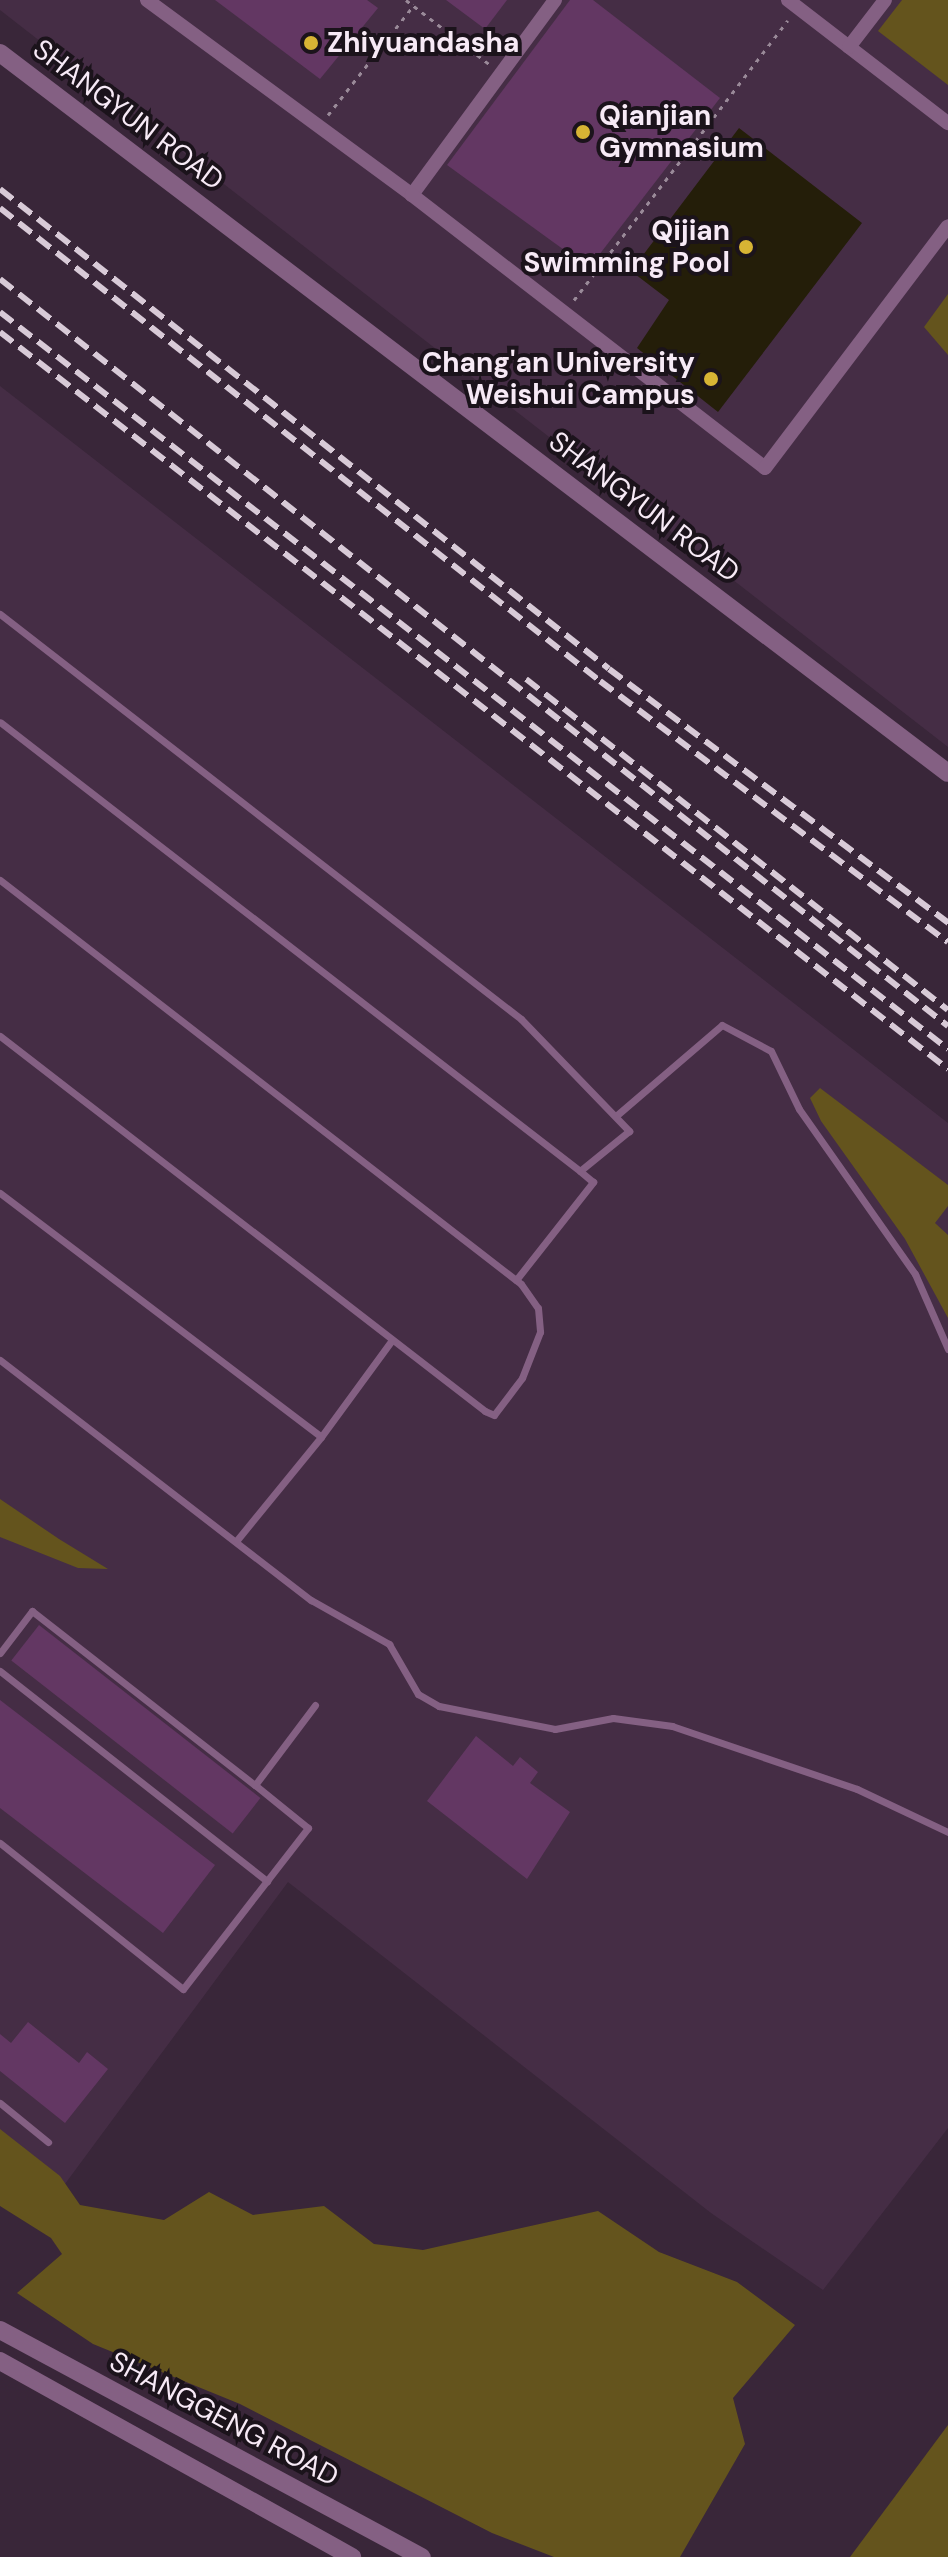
<!DOCTYPE html>
<html>
<head>
<meta charset="utf-8">
<style>
  body { margin:0 }
  #map { position:relative; width:948px; height:2557px; overflow:hidden; background:#392639; font-family:"DM Sans",sans-serif }
  div>[style] { position:absolute }
  .built>* { inset:0; background:#452d45 }
  .green>* { inset:0; background:#64541d }
  .water>* { inset:0; background:#241e09 }
  .building>* { inset:0; background:#633763; transform-origin:0 0 }
  .path>* { height:3px; margin-top:-1.5px; transform-origin:0; background:repeating-linear-gradient(90deg,#9a8a99 0 4px,transparent 0 10px) }
  .service>* { height:7px; margin:-3.5px; padding:0 3.5px; transform-origin:3.5px; border-radius:3.5px; background:#846083 }
  .minor>* { height:14px; margin:-7px; padding:0 7px; transform-origin:7px; border-radius:7px; background:#846083 }
  .tertiary>* { height:18px; margin:-9px; padding:0 9px; transform-origin:9px; border-radius:9px; background:#846083 }
  .rail>* { height:6px; margin-top:-3px; transform-origin:0; background:repeating-linear-gradient(90deg,#d8cad7 0 16px,transparent 0 24px) }
  .dots>* { width:22px; height:22px; translate:-50% -50%; box-sizing:border-box; border:4px solid #1b131b; border-radius:50% }
  span { translate:-50% -50%; white-space:nowrap; text-align:center; line-height:1.15; -webkit-text-stroke:8px #1b131b; paint-order:stroke }
  .poi-label { font-size:28px; color:#f7eaf6; font-weight:700 }
  .left { translate:0 -50%; text-align:left }
  .right { translate:-100% -50%; text-align:right }
  .street-label { font-size:28px; color:#f7eaf6 }
</style>
</head>
<body>
<div id="map">
  <div class="built">
    <div style="clip-path:polygon(0 0,948px 0,948px 747px,0 10px)"></div>
    <div style="clip-path:polygon(0 386px,948px 1123px,948px 2128px,823px 2290px,711px 2213px,288px 1882px,62px 2188px,0 2139px)"></div>
  </div>
  <div class="green">
    <div style="clip-path:polygon(902px 0,948px 0,948px 85px,878px 31px)"></div>
    <div style="clip-path:polygon(948px 294px,948px 355px,924px 327px)"></div>
    <div style="clip-path:polygon(820px 1088px,948px 1185px,948px 1206px,935px 1223px,948px 1235px,948px 1318px,905px 1239px,821px 1121px,810px 1098px)"></div>
    <div style="clip-path:polygon(0 1499px,59px 1539px,108px 1569px,78px 1568px,0 1537px)"></div>
    <div style="clip-path:polygon(0 2129px,60px 2176px,80px 2205px,164px 2220px,209px 2192px,253px 2215px,324px 2206px,374px 2244px,423px 2250px,598px 2211px,659px 2252px,737px 2282px,795px 2325px,733px 2398px,745px 2444px,680px 2557px,554px 2557px,492px 2533px,240px 2404px,93px 2344px,17px 2293px,62px 2254px,51px 2238px,0 2206px)"></div>
    <div style="clip-path:polygon(948px 2425px,948px 2557px,850px 2557px)"></div>
  </div>
  <div class="water">
    <div style="clip-path:polygon(739px 128px,862px 223px,718px 412px,637px 348px,669px 300px,631px 271px)"></div>
  </div>
  <div class="building">
    <div style="clip-path:polygon(215px 0,367px 0,378px 8px,320px 79px)"></div>
    <div style="clip-path:polygon(446px 0,507px 0,485px 29px)"></div>
    <div style="clip-path:polygon(570px 0,593px 0,720px 98px,589px 268px,447px 165px)"></div>
    <div style="left:39px;top:1625px;width:281px;height:45px;rotate:38deg"></div>
    <div style="clip-path:polygon(0 1700px,215px 1865px,163px 1933px,0 1808px)"></div>
    <div style="clip-path:polygon(476px 1736px,513px 1766px,520px 1757px,538px 1772px,530px 1783px,570px 1812px,527px 1879px,427px 1801px)"></div>
    <div style="clip-path:polygon(28px 2022px,79px 2063px,87px 2052px,108px 2069px,65px 2123px,0 2071px,0 2034px,11px 2043px)"></div>
  </div>
  <div class="path">
    <div style="left:406px;top:0;width:105px;rotate:37.6deg"></div>
    <div style="left:328px;top:115px;width:140px;rotate:-52deg"></div>
    <div style="left:574px;top:300px;width:352px;rotate:-52.6deg"></div>
  </div>
  <div class="service">
    <div style="left:0;top:614px;width:660px;rotate:37.86deg"></div>
    <div style="left:521px;top:1019px;width:156px;rotate:46deg"></div>
    <div style="left:629px;top:1131px;width:63px;rotate:140.8deg"></div>
    <div style="left:580px;top:1171px;width:733px;rotate:-142.26deg"></div>
    <div style="left:0;top:880px;width:659px;rotate:37.79deg"></div>
    <div style="left:521px;top:1284px;width:29px;rotate:55deg"></div>
    <div style="left:538px;top:1308px;width:24px;rotate:85deg"></div>
    <div style="left:540px;top:1332px;width:49px;rotate:111.4deg"></div>
    <div style="left:522px;top:1378px;width:46px;rotate:127.1deg"></div>
    <div style="left:494px;top:1415px;width:10px;rotate:-156deg"></div>
    <div style="left:485px;top:1411px;width:613px;rotate:-142.29deg"></div>
    <div style="left:617px;top:1115px;width:138px;rotate:-40.6deg"></div>
    <div style="left:722px;top:1025px;width:55px;rotate:28deg"></div>
    <div style="left:771px;top:1051px;width:64px;rotate:64.2deg"></div>
    <div style="left:799px;top:1109px;width:202px;rotate:54.9deg"></div>
    <div style="left:915px;top:1274px;width:82px;rotate:66.3deg"></div>
    <div style="left:0;top:1193px;width:403px;rotate:37.2deg"></div>
    <div style="left:321px;top:1437px;width:120px;rotate:-53.8deg"></div>
    <div style="left:516px;top:1280px;width:125px;rotate:-51.8deg"></div>
    <div style="left:593px;top:1182px;width:17px;rotate:-140deg"></div>
    <div style="left:0;top:1360px;width:393px;rotate:37.7deg"></div>
    <div style="left:311px;top:1600px;width:90px;rotate:29.4deg"></div>
    <div style="left:389px;top:1644px;width:58px;rotate:59.9deg"></div>
    <div style="left:418px;top:1694px;width:24px;rotate:30deg"></div>
    <div style="left:439px;top:1706px;width:118px;rotate:11.2deg"></div>
    <div style="left:555px;top:1729px;width:59px;rotate:-10.7deg"></div>
    <div style="left:613px;top:1718px;width:60px;rotate:7.7deg"></div>
    <div style="left:672px;top:1726px;width:195px;rotate:18.8deg"></div>
    <div style="left:857px;top:1789px;width:101px;rotate:25.3deg"></div>
    <div style="left:237px;top:1540px;width:133px;rotate:-50.8deg"></div>
    <div style="left:0;top:1653px;width:53px;rotate:-52.7deg"></div>
    <div style="left:32px;top:1611px;width:283px;rotate:38deg"></div>
    <div style="left:0;top:1671px;width:340px;rotate:38.2deg"></div>
    <div style="left:0;top:1843px;width:234px;rotate:38.6deg"></div>
    <div style="left:183px;top:1989px;width:204px;rotate:-52.2deg"></div>
    <div style="left:308px;top:1828px;width:68px;rotate:-140.9deg"></div>
    <div style="left:255px;top:1785px;width:100px;rotate:-53.1deg"></div>
    <div style="left:0;top:2103px;width:62px;rotate:39.1deg"></div>
  </div>
  <div class="minor">
    <div style="left:147px;top:0;width:329px;rotate:36.3deg"></div>
    <div style="left:555px;top:0;width:242px;rotate:126.3deg"></div>
    <div style="left:412px;top:195px;width:446px;rotate:37.7deg"></div>
    <div style="left:765px;top:468px;width:303px;rotate:-52.9deg"></div>
    <div style="left:788px;top:0;width:202px;rotate:37.6deg"></div>
    <div style="left:849px;top:47px;width:59px;rotate:-52.5deg"></div>
  </div>
  <div class="tertiary">
    <div style="left:0;top:53px;width:1190px;rotate:37.22deg"></div>
    <div style="left:0;top:2330px;width:479px;rotate:28.3deg"></div>
    <div style="left:0;top:2361px;width:403px;rotate:29.1deg"></div>
  </div>
  <div class="rail">
    <div style="left:0;top:189px;width:775px;rotate:38.24deg"></div>
    <div style="left:609px;top:669px;width:424px;rotate:36.8deg"></div>
    <div style="left:0;top:208px;width:764px;rotate:38.25deg"></div>
    <div style="left:600px;top:681px;width:435px;rotate:36.9deg"></div>
    <div style="left:0;top:279px;width:1207px;rotate:38.24deg"></div>
    <div style="left:0;top:312px;width:1201px;rotate:37.86deg"></div>
    <div style="left:0;top:332px;width:1201px;rotate:37.86deg"></div>
    <div style="left:526px;top:679px;width:536px;rotate:38.11deg"></div>
  </div>
  <div class="dots">
    <div style="left:311px;top:43px;background:#d7b434"></div>
    <div style="left:583px;top:132px;background:#d7b434"></div>
    <div style="left:746px;top:247px;background:#d7b434"></div>
    <div style="left:711px;top:379px;background:#d7b434"></div>
  </div>
  <div class="poi-label">
    <span class="left" style="left:327px;top:43px">Zhiyuandasha</span>
    <span class="left" style="left:599px;top:132px">Qianjian<br>Gymnasium</span>
    <span class="right" style="left:730px;top:247px">Qijian<br>Swimming Pool</span>
    <span class="right" style="left:695px;top:379px">Chang'an University<br>Weishui Campus</span>
  </div>
  <div class="street-label">
    <span style="left:128px;top:115px;rotate:37deg">SHANGYUN ROAD</span>
    <span style="left:644px;top:507px;rotate:37deg">SHANGYUN ROAD</span>
    <span style="left:224px;top:2419px;rotate:28deg">SHANGGENG ROAD</span>
  </div>
</div>
</body>
</html>
